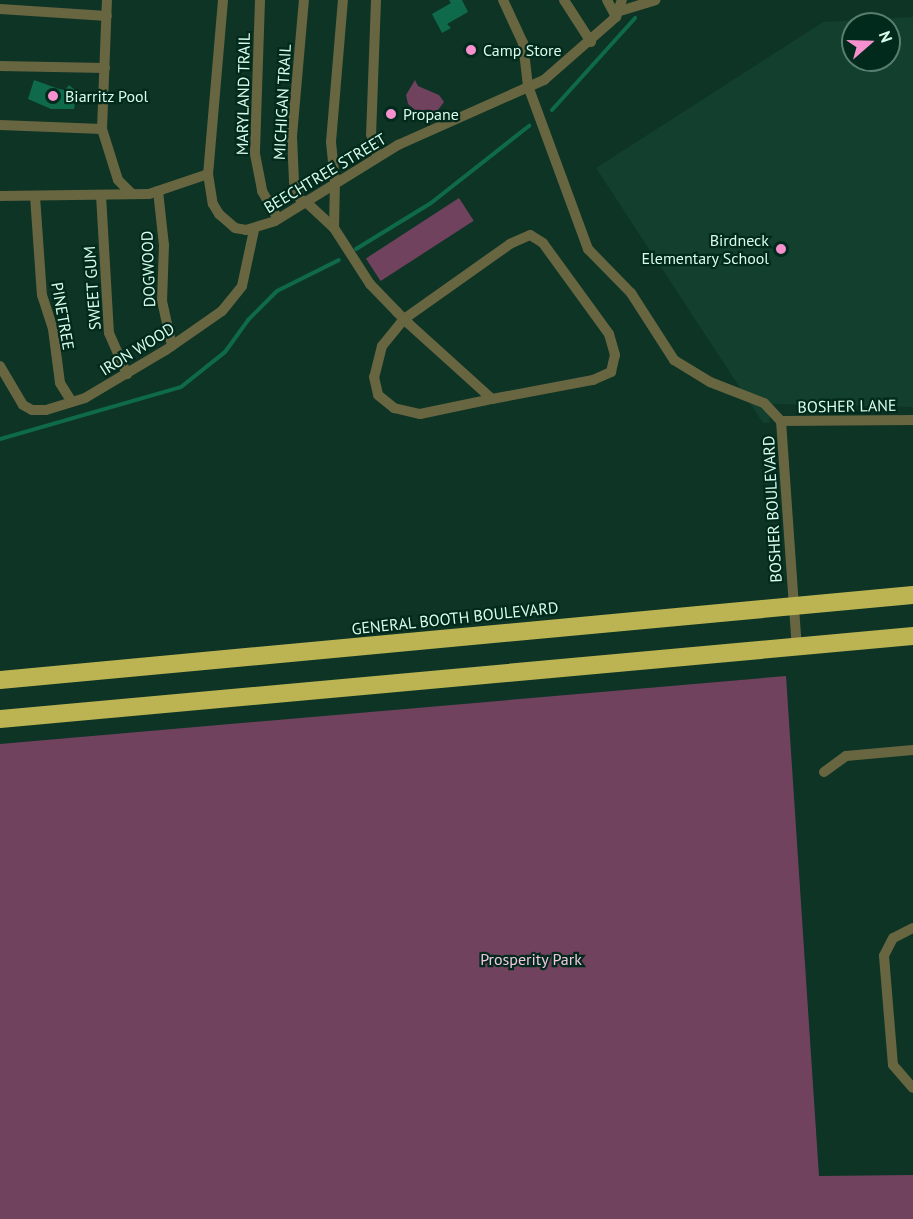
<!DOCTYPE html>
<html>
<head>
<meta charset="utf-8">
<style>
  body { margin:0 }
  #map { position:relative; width:913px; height:1219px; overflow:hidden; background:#0d3425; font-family:"PT Sans",sans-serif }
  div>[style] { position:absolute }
  .built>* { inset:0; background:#123f2e }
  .green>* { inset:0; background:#71425e; transform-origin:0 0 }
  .water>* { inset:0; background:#0f6a4c }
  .stream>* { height:4px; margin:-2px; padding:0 2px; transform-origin:2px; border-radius:2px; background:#0f6a4c }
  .street>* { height:10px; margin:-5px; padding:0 5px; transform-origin:5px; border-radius:5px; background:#686541 }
  .highway>* { height:18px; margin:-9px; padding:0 9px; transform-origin:9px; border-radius:9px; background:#bcb353 }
  .dots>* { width:16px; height:16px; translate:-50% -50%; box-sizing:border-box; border:3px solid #012a1c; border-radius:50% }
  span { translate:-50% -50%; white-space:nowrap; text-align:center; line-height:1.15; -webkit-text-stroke:4.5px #012a1c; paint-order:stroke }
  .poi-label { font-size:16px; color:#d9fceb }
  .left { translate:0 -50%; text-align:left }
  .right { translate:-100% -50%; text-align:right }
  .street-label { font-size:16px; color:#d9fceb }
  .park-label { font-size:16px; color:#f4c7e0 }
  .north { position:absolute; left:841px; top:12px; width:60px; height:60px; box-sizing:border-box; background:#012a1c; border:2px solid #577e6f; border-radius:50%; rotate:70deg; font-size:16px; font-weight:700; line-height:24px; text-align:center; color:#d9fceb }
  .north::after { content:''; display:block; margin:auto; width:21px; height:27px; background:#f790ce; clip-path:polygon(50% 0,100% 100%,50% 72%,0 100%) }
</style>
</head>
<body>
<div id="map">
  <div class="built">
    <div style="clip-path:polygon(evenodd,913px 17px,913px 407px,769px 404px,770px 423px,763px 423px,596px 168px,823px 22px,913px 17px,853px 24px,889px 24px,889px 60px,853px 60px,853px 24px)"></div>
  </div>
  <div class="green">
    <div style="clip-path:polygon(415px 80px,418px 86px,439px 95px,444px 102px,435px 114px,420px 114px,408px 104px,406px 95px)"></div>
    <div style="left:459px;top:198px;width:27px;height:111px;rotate:57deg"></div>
    <div style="clip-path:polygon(786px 676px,819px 1176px,913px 1175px,913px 1219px,0 1219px,0 744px)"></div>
  </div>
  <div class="water">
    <div style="clip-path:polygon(449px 0,462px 0,468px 12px,447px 24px,451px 28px,442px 33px,432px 14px,451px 3px)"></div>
    <div style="clip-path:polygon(34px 80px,59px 89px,65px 90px,69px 85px,77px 92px,74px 109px,51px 109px,28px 99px)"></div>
  </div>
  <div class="stream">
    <div style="left:552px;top:110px;width:124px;rotate:-47.9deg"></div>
    <div style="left:356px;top:249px;width:88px;rotate:-31.5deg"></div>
    <div style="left:431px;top:203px;width:125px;rotate:-38.2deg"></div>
    <div style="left:0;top:439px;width:188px;rotate:-16deg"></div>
    <div style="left:181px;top:387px;width:56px;rotate:-38.5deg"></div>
    <div style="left:225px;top:352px;width:39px;rotate:-54deg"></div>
    <div style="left:248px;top:320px;width:41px;rotate:-45deg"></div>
    <div style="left:277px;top:291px;width:69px;rotate:-26.6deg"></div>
  </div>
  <div class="street">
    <div style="left:223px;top:0;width:175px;rotate:94.9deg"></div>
    <div style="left:208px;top:174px;width:30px;rotate:81deg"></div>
    <div style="left:213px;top:204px;width:12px;rotate:59deg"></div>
    <div style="left:219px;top:214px;width:21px;rotate:41deg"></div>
    <div style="left:235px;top:228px;width:11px;rotate:10deg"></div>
    <div style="left:246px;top:230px;width:30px;rotate:-17deg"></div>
    <div style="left:275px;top:221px;width:145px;rotate:-31.7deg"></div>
    <div style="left:398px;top:145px;width:160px;rotate:-24deg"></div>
    <div style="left:544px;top:80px;width:96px;rotate:-41.2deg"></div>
    <div style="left:616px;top:17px;width:18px;rotate:-71deg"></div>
    <div style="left:260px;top:0;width:154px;rotate:91.9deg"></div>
    <div style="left:255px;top:154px;width:38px;rotate:79deg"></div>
    <div style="left:262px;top:191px;width:32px;rotate:60deg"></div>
    <div style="left:376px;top:0;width:134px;rotate:92.1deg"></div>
    <div style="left:371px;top:134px;width:24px;rotate:73deg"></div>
    <div style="left:503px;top:0;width:47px;rotate:65.1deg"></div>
    <div style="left:523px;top:43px;width:43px;rotate:83.4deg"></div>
    <div style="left:528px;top:86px;width:174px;rotate:69.8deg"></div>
    <div style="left:588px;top:249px;width:62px;rotate:45.7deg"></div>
    <div style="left:631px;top:293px;width:80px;rotate:57.3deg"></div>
    <div style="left:674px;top:360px;width:42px;rotate:31.4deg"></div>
    <div style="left:710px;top:382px;width:58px;rotate:21.3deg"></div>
    <div style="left:764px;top:403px;width:25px;rotate:47deg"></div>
    <div style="left:781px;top:421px;width:227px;rotate:86deg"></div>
    <div style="left:564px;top:0;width:50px;rotate:57.3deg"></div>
    <div style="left:607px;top:0;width:19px;rotate:62deg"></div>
    <div style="left:0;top:9px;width:107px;rotate:3.7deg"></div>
    <div style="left:620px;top:11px;width:37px;rotate:-17deg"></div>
    <div style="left:0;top:66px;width:105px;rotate:1.1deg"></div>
    <div style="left:0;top:125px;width:102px;rotate:2.2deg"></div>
    <div style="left:102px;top:129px;width:129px;rotate:-87.8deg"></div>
    <div style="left:102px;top:129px;width:53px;rotate:72.6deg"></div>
    <div style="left:118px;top:180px;width:20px;rotate:45deg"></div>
    <div style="left:158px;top:191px;width:54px;rotate:83.7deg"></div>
    <div style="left:164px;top:245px;width:56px;rotate:92deg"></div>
    <div style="left:162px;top:301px;width:46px;rotate:77.5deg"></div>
    <div style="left:101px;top:195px;width:138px;rotate:86.7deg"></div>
    <div style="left:109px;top:333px;width:45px;rotate:66.3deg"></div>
    <div style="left:0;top:196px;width:149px;rotate:-0.8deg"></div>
    <div style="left:149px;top:194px;width:62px;rotate:-18.7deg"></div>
    <div style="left:35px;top:196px;width:99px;rotate:86deg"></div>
    <div style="left:42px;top:295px;width:36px;rotate:72deg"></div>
    <div style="left:53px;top:329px;width:54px;rotate:82.6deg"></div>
    <div style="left:60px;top:383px;width:22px;rotate:58deg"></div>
    <div style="left:305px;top:201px;width:40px;rotate:43deg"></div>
    <div style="left:334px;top:228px;width:46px;rotate:-88.8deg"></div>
    <div style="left:335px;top:182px;width:40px;rotate:-95.7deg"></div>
    <div style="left:331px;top:142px;width:143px;rotate:-85.2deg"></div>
    <div style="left:302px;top:204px;width:23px;rotate:-110deg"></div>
    <div style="left:294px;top:182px;width:46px;rotate:-92.5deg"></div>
    <div style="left:292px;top:136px;width:137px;rotate:-85deg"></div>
    <div style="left:334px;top:228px;width:67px;rotate:57.3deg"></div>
    <div style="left:370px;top:284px;width:39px;rotate:46deg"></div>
    <div style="left:397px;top:312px;width:17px;rotate:45deg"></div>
    <div style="left:409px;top:324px;width:112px;rotate:42.1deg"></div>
    <div style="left:492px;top:399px;width:103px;rotate:-10.7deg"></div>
    <div style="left:593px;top:380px;width:20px;rotate:-24deg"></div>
    <div style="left:611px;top:372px;width:17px;rotate:-77deg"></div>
    <div style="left:615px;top:355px;width:22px;rotate:-106deg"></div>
    <div style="left:609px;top:334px;width:112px;rotate:-126deg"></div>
    <div style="left:543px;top:243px;width:15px;rotate:-148deg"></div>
    <div style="left:530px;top:235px;width:22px;rotate:156deg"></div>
    <div style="left:510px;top:244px;width:130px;rotate:144.7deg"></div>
    <div style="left:404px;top:319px;width:35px;rotate:129deg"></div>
    <div style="left:382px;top:346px;width:32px;rotate:104deg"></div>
    <div style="left:374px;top:377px;width:18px;rotate:77deg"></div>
    <div style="left:378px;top:395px;width:21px;rotate:39deg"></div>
    <div style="left:394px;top:408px;width:27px;rotate:13deg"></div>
    <div style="left:420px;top:414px;width:74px;rotate:-11.8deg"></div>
    <div style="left:0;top:366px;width:45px;rotate:59.5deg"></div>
    <div style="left:23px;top:405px;width:10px;rotate:29deg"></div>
    <div style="left:32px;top:410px;width:14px"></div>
    <div style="left:46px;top:410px;width:41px;rotate:-17.1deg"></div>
    <div style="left:85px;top:398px;width:94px;rotate:-30.7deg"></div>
    <div style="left:166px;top:350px;width:68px;rotate:-34.9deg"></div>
    <div style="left:222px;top:311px;width:32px;rotate:-51deg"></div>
    <div style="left:242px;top:286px;width:57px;rotate:-77.9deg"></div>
    <div style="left:781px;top:421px;width:132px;rotate:-0.4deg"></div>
    <div style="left:824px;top:772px;width:27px;rotate:-36deg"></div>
    <div style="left:846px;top:756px;width:67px;rotate:-5.1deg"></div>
    <div style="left:913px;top:928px;width:22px;rotate:153deg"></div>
    <div style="left:893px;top:938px;width:20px;rotate:117deg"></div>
    <div style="left:884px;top:956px;width:109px;rotate:85.3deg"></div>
    <div style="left:893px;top:1065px;width:30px;rotate:49deg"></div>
  </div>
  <div class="highway">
    <div style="left:0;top:680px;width:917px;rotate:-5.32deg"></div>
    <div style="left:0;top:719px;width:917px;rotate:-5.19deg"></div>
  </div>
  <div class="dots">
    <div style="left:471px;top:50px;background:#f790ce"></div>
    <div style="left:53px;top:96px;background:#f790ce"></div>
    <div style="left:391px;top:114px;background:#f790ce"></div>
    <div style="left:781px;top:249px;background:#f790ce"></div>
  </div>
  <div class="poi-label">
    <span class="left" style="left:483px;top:50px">Camp Store</span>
    <span class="left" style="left:65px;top:96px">Biarritz Pool</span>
    <span class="left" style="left:403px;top:114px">Propane</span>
    <span class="right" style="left:769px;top:249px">Birdneck<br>Elementary School</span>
  </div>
  <div class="street-label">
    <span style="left:243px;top:94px;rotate:-89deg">MARYLAND TRAIL</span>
    <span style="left:282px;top:102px;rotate:-87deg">MICHIGAN TRAIL</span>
    <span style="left:325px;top:173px;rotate:-31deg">BEECHTREE STREET</span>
    <span style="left:148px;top:269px;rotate:-92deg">DOGWOOD</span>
    <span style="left:92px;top:288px;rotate:-94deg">SWEET GUM</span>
    <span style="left:63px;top:316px;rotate:80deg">PINETREE</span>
    <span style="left:137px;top:349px;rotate:-32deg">IRON WOOD</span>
    <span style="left:847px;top:406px;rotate:-1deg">BOSHER LANE</span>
    <span style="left:772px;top:509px;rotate:-93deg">BOSHER BOULEVARD</span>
    <span style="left:455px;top:618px;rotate:-6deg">GENERAL BOOTH BOULEVARD</span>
  </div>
  <div class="park-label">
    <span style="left:531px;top:959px">Prosperity Park</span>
  </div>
  <div class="north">N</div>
</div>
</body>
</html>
